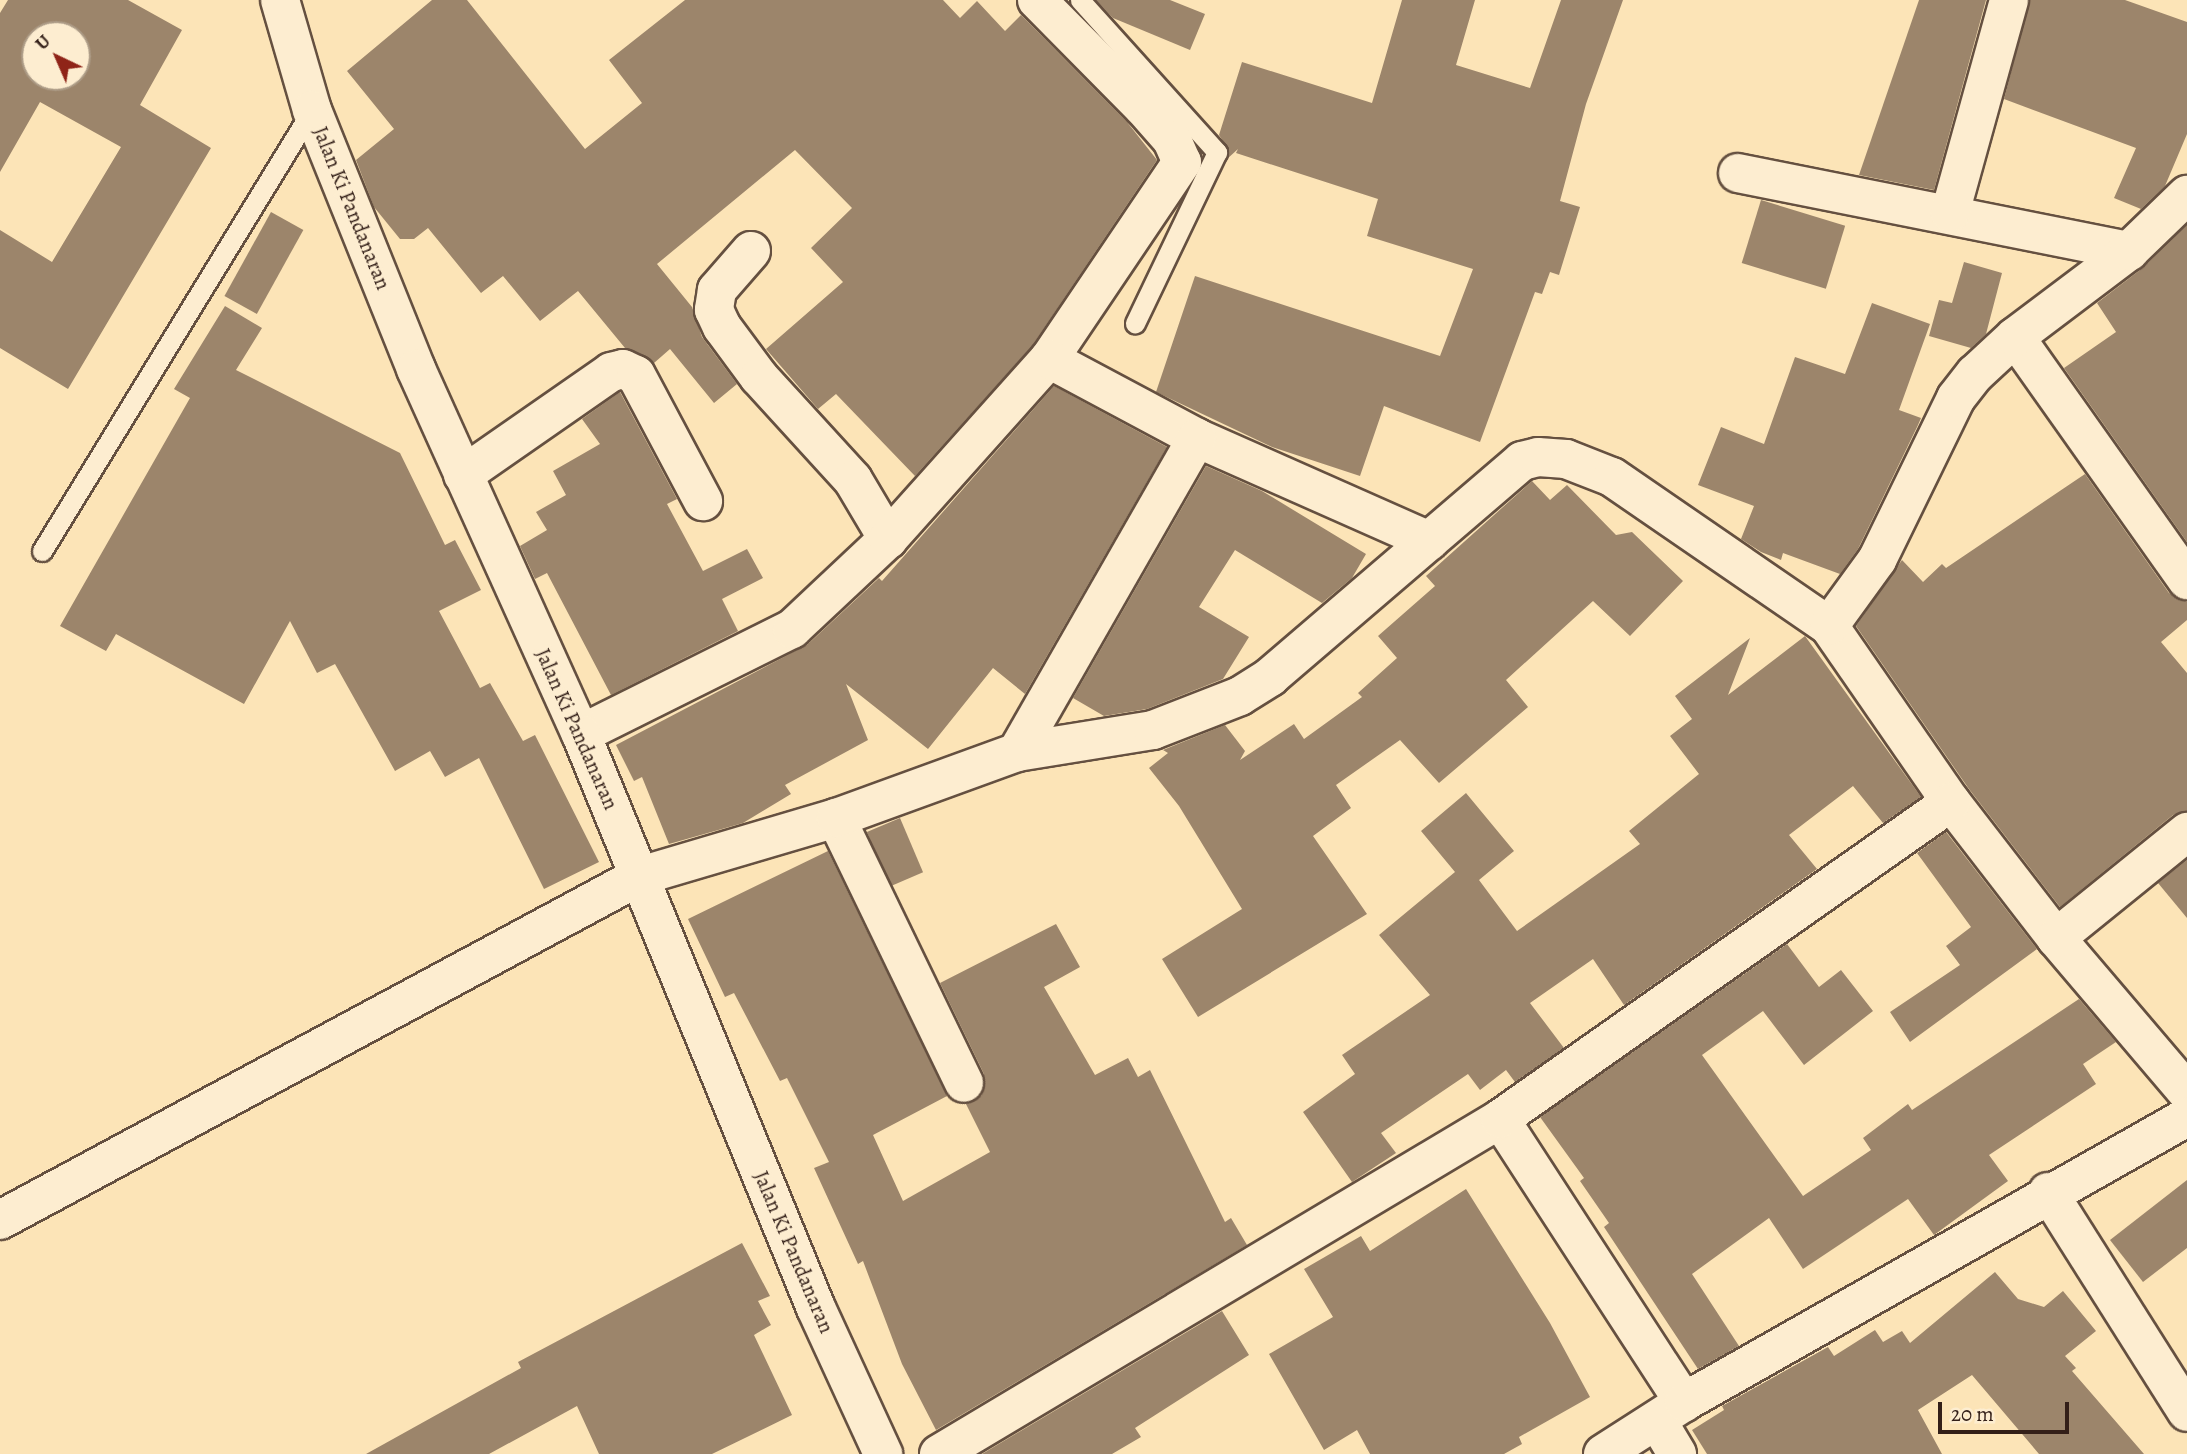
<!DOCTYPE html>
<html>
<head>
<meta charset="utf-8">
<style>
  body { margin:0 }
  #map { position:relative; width:2187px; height:1454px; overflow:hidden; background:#fce4b7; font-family:Alegreya,serif }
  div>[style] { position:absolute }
  .building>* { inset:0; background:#9c856b; transform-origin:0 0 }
  .roads { filter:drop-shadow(2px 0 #655040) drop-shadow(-2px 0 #655040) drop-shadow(0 2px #655040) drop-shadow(0 -2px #655040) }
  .service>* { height:19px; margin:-9.5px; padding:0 9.5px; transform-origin:9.5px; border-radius:9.5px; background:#fdedd0 }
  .minor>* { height:38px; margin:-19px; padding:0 19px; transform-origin:19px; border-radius:19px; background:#fdedd0 }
  .secondary>* { height:38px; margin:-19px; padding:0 19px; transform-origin:19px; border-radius:19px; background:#fdedd0 }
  span { translate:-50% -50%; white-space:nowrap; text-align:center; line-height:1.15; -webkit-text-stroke:6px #fdedd0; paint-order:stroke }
  .street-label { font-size:21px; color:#331f18 }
  .north { position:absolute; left:21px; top:21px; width:70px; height:70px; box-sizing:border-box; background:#fdedd0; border:2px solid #ac9b86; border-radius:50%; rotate:316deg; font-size:19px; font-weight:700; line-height:28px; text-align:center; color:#331f18 }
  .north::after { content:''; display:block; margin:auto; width:24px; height:32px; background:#8f2418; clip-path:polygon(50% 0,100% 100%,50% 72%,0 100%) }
  .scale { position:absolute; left:1938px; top:1402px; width:131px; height:32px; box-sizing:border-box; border:4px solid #331f18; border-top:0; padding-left:9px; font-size:21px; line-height:24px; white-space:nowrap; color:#331f18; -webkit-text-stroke:5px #fdedd0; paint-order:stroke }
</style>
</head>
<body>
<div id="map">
  <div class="building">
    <div style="clip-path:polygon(evenodd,8px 0,128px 0,182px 30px,140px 105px,211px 148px,68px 389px,0 348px,0 230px,52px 262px,121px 147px,40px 102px,0 172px,0 13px,8px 0,35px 35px,77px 35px,77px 77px,35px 77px,35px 35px)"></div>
    <div style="clip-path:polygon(432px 0,467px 0,585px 149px,642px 103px,609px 60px,685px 0,943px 0,960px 18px,977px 1px,1005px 31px,1021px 15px,1127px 122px,1157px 160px,1032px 346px,915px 476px,836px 394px,818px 409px,766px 349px,843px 282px,811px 248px,852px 208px,795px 150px,657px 264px,692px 307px,702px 337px,737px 384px,714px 403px,670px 349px,654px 363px,625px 348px,578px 291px,540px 321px,503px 276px,481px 293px,428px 228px,414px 239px,400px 239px,374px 207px,356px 160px,394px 129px,347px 71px)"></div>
    <div style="clip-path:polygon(1096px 0,1170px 0,1205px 14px,1190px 50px,1113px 18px)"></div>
    <div style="clip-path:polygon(1402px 0,1475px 0,1456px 65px,1530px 88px,1561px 0,1623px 0,1586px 104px,1560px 201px,1580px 207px,1559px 275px,1550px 272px,1542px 294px,1535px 292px,1480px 442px,1384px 406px,1360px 476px,1272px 447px,1156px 392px,1195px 276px,1440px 356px,1473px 269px,1367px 236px,1378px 199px,1236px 153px,1238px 149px,1227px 159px,1229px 150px,1219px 135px,1242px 62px,1372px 103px)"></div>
    <div style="clip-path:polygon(1919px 0,1986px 0,1934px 190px,1859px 175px)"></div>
    <div style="clip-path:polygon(2030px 0,2125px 0,2187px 22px,2187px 134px,2165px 186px,2141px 209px,2114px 198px,2136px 148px,2004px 99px)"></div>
    <div style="left:1761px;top:200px;width:88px;height:66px;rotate:17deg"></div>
    <div style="left:271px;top:212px;width:37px;height:96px;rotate:29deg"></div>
    <div style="clip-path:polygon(2187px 225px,2187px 542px,2064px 368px,2116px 332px,2097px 303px,2144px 267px)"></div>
    <div style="clip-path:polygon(1964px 262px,2002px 273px,1986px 334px,1971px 348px,1929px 336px,1939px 300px,1952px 303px)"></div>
    <div style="clip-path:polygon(1872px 303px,1930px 324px,1899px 410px,1921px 418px,1918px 425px,1858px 549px,1840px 574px,1783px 553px,1781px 560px,1761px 552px,1741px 539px,1754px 506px,1698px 485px,1721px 427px,1764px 444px,1795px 357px,1845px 374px)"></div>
    <div style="clip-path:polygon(225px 306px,262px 328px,236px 370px,400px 453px,445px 545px,455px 540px,481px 590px,439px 611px,480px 688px,490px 683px,523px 741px,535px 735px,599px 862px,544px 889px,479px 758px,445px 777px,430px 751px,395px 771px,335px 664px,317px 673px,290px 621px,244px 704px,116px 634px,106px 651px,60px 626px,190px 398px,174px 389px)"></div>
    <div style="clip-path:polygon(1054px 386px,1167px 447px,1025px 694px,993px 668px,928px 749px,846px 684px,868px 740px,785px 785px,791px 794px,743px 823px,669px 844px,642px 777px,634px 781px,616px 745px,807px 645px,879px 578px,882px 581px)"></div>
    <div style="clip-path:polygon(620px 392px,677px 499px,667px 504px,703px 571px,747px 549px,763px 578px,722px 599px,738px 631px,611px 695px,547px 573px,535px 579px,520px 546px,547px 530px,536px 512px,566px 495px,553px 471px,600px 444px,582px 419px)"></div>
    <div style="clip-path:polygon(1206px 466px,1262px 491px,1366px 554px,1352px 578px,1322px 603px,1235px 550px,1199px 607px,1249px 637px,1223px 679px,1147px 709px,1104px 716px,1073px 698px)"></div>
    <div style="clip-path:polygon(2085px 474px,2169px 593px,2187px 602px,2187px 620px,2161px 642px,2187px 673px,2187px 811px,2173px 815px,2060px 907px,1969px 789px,1856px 626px,1902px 560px,1923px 582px,1942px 564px,1946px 568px)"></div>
    <div style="clip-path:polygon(1532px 481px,1550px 500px,1567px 485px,1616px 535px,1632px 532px,1683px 581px,1630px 636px,1593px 601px,1506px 680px,1528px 707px,1439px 783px,1400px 740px,1336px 785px,1351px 808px,1313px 836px,1367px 914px,1198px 1017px,1162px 959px,1242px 909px,1179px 806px,1149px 768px,1168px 753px,1163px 750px,1225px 725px,1245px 751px,1240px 760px,1294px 724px,1304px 739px,1362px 697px,1358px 693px,1397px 658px,1378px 636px,1435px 586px,1426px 576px)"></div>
    <div style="clip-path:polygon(1805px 636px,1921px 797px,1883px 823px,1853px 786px,1789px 835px,1817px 869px,1624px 1005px,1593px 959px,1530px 1003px,1564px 1048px,1515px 1082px,1506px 1070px,1480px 1090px,1468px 1074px,1381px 1133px,1396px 1153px,1352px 1182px,1303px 1112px,1355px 1074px,1342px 1055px,1430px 995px,1379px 935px,1455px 872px,1421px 831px,1466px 793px,1514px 851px,1479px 880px,1517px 931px,1640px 844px,1629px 831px,1699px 774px,1670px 736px,1692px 719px,1675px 696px,1750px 638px,1728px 695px)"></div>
    <div style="left:900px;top:818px;width:59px;height:36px;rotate:67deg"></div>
    <div style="clip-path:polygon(1946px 832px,2037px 949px,1910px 1042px,1890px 1012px,1960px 965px,1946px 946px,1971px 927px,1917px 853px)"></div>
    <div style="clip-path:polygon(828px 851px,947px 1096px,873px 1135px,903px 1201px,990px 1152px,966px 1104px,982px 1095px,984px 1074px,940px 983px,1056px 924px,1080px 967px,1044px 987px,1095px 1075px,1128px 1058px,1138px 1077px,1150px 1070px,1225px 1222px,1231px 1218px,1247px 1245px,936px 1430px,902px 1364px,863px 1261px,858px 1264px,814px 1168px,829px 1162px,787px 1078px,780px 1081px,734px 993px,725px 997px,688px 919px)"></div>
    <div style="clip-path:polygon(2187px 860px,2187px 918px,2158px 883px)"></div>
    <div style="clip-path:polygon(1787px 944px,1819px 987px,1841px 970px,1873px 1011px,1804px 1065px,1763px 1011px,1702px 1055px,1803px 1196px,1871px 1150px,1863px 1138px,1908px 1104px,1912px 1110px,2079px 999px,2116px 1042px,2083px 1064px,2096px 1084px,1989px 1155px,2008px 1181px,1934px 1235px,1908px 1199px,1803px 1269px,1769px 1218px,1692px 1274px,1739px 1346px,1698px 1369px,1604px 1227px,1609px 1223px,1580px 1181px,1584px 1178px,1540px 1117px)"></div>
    <div style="clip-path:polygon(2187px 1180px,2187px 1248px,2143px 1282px,2110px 1240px)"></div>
    <div style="clip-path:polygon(1466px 1189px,1550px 1323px,1590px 1397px,1519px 1437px,1522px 1444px,1504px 1454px,1370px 1454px,1357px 1430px,1324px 1450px,1269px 1354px,1333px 1317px,1304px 1269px,1361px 1236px,1370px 1251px)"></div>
    <div style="clip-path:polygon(742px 1243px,770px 1296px,758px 1301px,771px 1325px,754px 1335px,792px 1415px,712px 1454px,599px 1454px,577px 1406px,489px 1454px,366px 1454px,521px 1368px,518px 1362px)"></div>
    <div style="clip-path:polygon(1995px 1272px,2018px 1299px,2044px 1307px,2063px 1291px,2096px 1331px,2065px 1356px,2076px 1368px,2072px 1371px,2144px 1454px,2039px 1454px,1972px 1375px,1918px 1410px,1942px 1454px,1707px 1454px,1692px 1430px,1724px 1410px,1722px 1406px,1828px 1347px,1834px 1356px,1875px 1330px,1883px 1342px,1902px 1331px,1910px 1343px)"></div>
    <div style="clip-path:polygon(1222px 1311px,1249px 1355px,1135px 1428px,1141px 1437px,1112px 1454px,982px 1454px)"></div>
  </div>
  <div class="roads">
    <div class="service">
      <div style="left:1080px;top:0;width:205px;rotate:48deg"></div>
      <div style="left:1217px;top:152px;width:190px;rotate:115.6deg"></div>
      <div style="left:42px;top:551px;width:517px;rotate:-58.52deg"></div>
    </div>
    <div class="minor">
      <div style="left:1037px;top:0;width:151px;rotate:45.3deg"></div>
      <div style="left:1143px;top:107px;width:44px;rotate:48.7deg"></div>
      <div style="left:1172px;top:140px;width:24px;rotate:66deg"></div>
      <div style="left:1182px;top:162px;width:238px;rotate:124deg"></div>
      <div style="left:1738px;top:173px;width:399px;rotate:11.3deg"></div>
      <div style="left:1950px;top:213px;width:221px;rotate:-74.5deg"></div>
      <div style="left:751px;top:251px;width:52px;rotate:131.1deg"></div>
      <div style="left:717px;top:290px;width:20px;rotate:99deg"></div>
      <div style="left:714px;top:310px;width:19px;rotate:65deg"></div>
      <div style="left:722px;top:327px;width:62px;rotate:53.5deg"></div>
      <div style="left:759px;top:377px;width:139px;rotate:47.6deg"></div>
      <div style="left:853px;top:480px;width:69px;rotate:59.3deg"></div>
      <div style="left:2015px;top:337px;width:298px;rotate:54.7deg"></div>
      <div style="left:463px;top:475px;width:180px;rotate:-34.8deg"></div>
      <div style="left:611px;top:372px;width:12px;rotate:-14deg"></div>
      <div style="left:623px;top:369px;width:14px;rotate:25deg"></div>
      <div style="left:636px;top:375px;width:143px;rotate:62deg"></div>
      <div style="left:1829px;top:626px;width:214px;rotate:55.3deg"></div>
      <div style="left:1951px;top:802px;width:172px;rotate:52.3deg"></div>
      <div style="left:2056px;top:938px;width:202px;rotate:49.6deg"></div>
      <div style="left:581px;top:734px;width:236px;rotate:-26.5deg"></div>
      <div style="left:792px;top:629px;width:132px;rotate:-43.2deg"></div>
      <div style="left:888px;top:539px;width:241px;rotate:-48.2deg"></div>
      <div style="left:1049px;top:359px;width:168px;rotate:28.1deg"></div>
      <div style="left:1197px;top:438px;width:254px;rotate:23.9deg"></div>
      <div style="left:1017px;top:752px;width:362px;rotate:-60.2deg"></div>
      <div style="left:836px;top:818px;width:294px;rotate:64.2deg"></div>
      <div style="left:2056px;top:938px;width:169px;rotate:-39deg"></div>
      <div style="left:1500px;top:1119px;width:338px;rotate:57deg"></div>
      <div style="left:2048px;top:1192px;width:260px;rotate:57.7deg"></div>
      <div style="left:0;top:1220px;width:727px;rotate:-28.26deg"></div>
      <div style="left:640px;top:876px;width:204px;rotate:-16.5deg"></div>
      <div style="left:836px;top:818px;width:193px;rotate:-20deg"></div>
      <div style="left:1017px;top:752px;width:138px;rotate:-9.2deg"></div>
      <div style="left:1153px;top:730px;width:93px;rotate:-21.3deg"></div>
      <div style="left:1240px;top:696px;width:36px;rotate:-32deg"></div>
      <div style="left:1270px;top:677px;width:332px;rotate:-40.6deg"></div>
      <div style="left:1522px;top:461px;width:16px;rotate:-14deg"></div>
      <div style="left:1538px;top:457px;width:28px;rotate:4deg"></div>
      <div style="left:1566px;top:459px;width:49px;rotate:21.4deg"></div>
      <div style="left:1612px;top:477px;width:263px;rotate:34.5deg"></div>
      <div style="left:1829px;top:626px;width:82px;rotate:-54deg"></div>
      <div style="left:1877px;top:560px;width:180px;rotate:-64deg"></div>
      <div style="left:1956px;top:398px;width:31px;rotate:-52deg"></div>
      <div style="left:1975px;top:374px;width:54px;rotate:-42.8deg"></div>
      <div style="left:2015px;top:337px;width:143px;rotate:-37deg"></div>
      <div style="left:2129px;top:251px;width:81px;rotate:-44deg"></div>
      <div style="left:1658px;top:1422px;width:37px;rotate:59deg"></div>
      <div style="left:939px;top:1454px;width:653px;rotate:-30.84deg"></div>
      <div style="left:1500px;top:1119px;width:551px;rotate:-35.1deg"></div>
      <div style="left:1603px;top:1454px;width:96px;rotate:-32.7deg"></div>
      <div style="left:1684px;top:1402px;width:578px;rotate:-29.54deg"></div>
    </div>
    <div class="secondary">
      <div style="left:280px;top:0;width:115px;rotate:73.8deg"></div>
      <div style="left:312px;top:110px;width:279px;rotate:68.1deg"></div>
      <div style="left:416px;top:369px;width:401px;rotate:65.7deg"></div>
      <div style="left:581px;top:734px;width:620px;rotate:67.74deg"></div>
      <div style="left:816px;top:1308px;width:161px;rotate:65.3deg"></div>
    </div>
  </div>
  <div class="street-label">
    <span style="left:352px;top:208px;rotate:68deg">Jalan Ki Pandanaran</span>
    <span style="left:577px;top:729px;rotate:66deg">Jalan Ki Pandanaran</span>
    <span style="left:794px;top:1252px;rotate:67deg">Jalan Ki Pandanaran</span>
  </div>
  <div class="north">U</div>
  <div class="scale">20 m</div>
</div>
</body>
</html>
